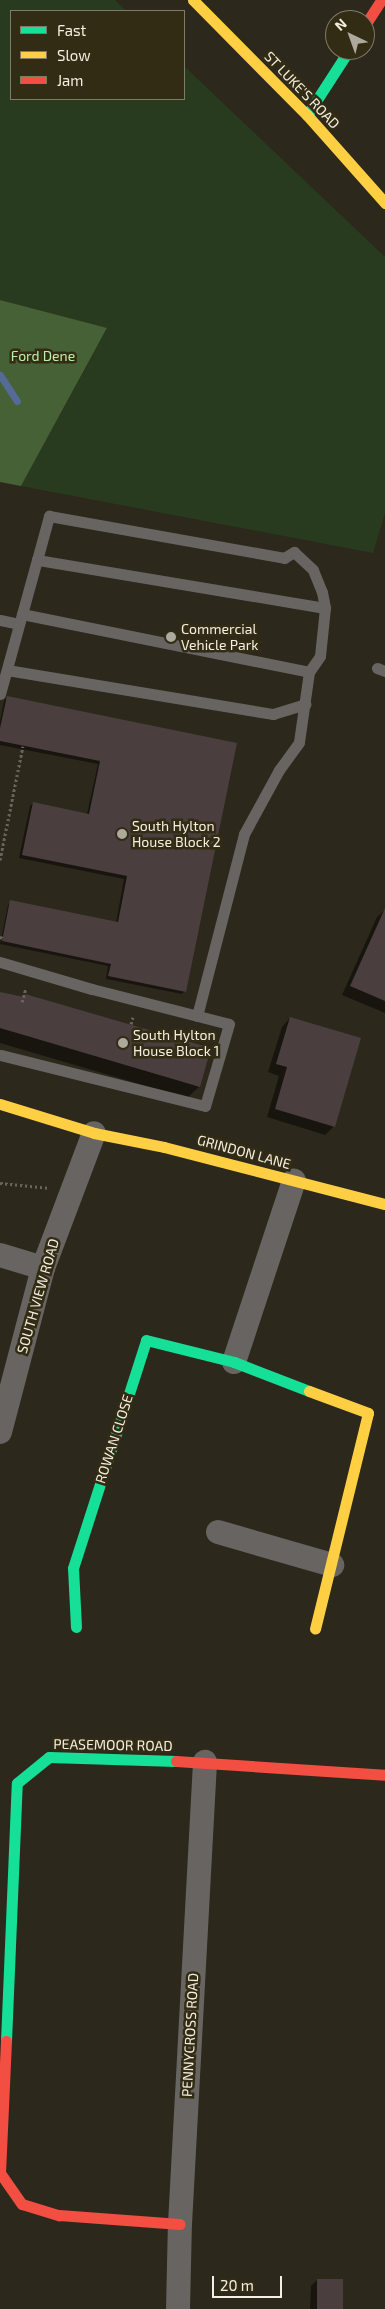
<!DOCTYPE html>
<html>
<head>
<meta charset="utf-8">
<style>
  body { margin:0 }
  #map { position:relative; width:385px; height:2309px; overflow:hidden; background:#2c281c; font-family:"Exo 2",sans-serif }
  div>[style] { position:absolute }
  .green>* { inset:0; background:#293b1f }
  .forest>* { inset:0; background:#466136 }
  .shadow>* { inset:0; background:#0007 }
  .stream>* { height:7px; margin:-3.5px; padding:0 3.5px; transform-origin:3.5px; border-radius:3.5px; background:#566a97 }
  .building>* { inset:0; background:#4a3e3e; transform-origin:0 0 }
  .path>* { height:3px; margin-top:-1.5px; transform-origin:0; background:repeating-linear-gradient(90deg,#67645d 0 2.5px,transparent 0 5px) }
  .lane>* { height:11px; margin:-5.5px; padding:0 5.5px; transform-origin:5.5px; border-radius:5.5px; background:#686462 }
  .street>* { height:24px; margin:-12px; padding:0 12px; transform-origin:12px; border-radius:12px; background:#686462 }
  .fast>* { height:11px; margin:-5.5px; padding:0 5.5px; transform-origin:5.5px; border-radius:5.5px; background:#16e098 }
  .slow>* { height:11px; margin:-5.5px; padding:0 5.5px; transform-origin:5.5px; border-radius:5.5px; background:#ffcf43 }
  .jam>* { height:11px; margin:-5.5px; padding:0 5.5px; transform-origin:5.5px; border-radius:5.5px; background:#f24e42 }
  .dots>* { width:14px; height:14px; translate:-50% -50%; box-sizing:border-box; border:2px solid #332c15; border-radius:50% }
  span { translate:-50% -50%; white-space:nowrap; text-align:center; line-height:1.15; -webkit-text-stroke:5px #332c15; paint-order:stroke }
  .street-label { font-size:14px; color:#f3efe1 }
  .park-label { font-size:14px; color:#bcf0a4 }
  .poi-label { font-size:14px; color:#f3efe1 }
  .left { translate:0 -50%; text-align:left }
  .legend { position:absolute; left:10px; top:10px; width:175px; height:90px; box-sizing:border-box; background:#332c15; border:1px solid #807a67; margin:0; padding:6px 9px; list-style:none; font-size:15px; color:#f3efe1 }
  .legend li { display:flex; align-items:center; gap:10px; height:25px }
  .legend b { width:25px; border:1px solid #807a67 }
  .north { position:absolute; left:325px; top:10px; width:50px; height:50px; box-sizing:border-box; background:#332c15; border:1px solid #807a67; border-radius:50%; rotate:318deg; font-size:14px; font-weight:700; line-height:20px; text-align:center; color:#f3efe1 }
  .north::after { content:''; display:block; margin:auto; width:18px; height:22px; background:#ada99c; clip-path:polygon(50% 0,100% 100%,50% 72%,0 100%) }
  .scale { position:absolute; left:212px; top:2276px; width:70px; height:22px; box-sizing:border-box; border:2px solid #f3efe1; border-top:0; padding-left:6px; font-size:15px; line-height:18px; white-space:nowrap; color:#f3efe1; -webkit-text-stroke:4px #332c15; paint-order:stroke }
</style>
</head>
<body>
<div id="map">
  <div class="green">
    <div style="clip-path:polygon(0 0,115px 0,126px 11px,11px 11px,11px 99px,184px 99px,184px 66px,385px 257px,385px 513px,373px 553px,21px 486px,107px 329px,0 300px)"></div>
  </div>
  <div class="forest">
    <div style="clip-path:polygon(0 300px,107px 328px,21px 486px,0 482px)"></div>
  </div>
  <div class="shadow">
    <div style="clip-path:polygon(7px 698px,235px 744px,185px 991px,182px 994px,106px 979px,108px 966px,0 944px,8px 905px,11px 902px,116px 923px,124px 879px,19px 858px,30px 806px,33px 803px,87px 814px,98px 764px,0 745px,0 721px,4px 701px)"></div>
    <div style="clip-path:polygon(385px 910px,385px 1013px,342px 995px,377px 917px)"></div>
    <div style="clip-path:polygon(0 993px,22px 998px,26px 995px,199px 1087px,187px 1098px,0 1043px)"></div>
    <div style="clip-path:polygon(290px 1018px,334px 1126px,325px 1135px,267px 1117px,279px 1076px,268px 1072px,282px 1027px)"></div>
    <div style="clip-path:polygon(317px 2280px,341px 2309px,310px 2309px,311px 2286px)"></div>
  </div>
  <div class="stream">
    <div style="left:0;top:375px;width:31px;rotate:57deg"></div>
  </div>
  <div class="building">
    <div style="clip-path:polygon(7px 696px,237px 743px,186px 992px,108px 976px,111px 964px,2px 941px,10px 900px,118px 922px,127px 876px,22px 855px,33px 802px,89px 814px,100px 761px,0 741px,0 728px)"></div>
    <div style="clip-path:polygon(385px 908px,385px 1001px,350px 986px)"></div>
    <div style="clip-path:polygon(0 992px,24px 997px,25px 994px,211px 1048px,200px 1087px,0 1028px)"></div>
    <div style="clip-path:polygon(290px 1017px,361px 1038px,335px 1127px,275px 1109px,287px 1067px,276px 1064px)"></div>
    <div style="left:317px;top:2279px;width:26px;height:30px"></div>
  </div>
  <div class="path">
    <div style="left:0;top:860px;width:116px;rotate:-78.6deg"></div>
    <div style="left:0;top:937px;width:3px;rotate:18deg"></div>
    <div style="left:22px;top:1002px;width:15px;rotate:-74deg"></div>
    <div style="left:131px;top:1024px;width:7px;rotate:-74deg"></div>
    <div style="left:0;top:1183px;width:50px;rotate:5.7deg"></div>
  </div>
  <div class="lane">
    <div style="left:22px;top:614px;width:293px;rotate:11.4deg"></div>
    <div style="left:309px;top:672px;width:19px;rotate:-55deg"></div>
    <div style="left:320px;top:656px;width:48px;rotate:-84.1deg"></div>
    <div style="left:0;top:620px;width:19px;rotate:12deg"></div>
    <div style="left:377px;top:668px;width:9px;rotate:21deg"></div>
    <div style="left:7px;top:670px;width:270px;rotate:9.4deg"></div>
    <div style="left:273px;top:714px;width:34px;rotate:-17deg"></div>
    <div style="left:0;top:694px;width:139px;rotate:-74.6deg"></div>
    <div style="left:37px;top:560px;width:46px;rotate:-74.7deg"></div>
    <div style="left:49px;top:516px;width:239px;rotate:10.1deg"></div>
    <div style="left:284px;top:558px;width:12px;rotate:-31deg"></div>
    <div style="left:294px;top:552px;width:26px;rotate:43deg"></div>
    <div style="left:313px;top:570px;width:24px;rotate:68deg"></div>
    <div style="left:322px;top:592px;width:16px;rotate:79deg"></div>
    <div style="left:325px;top:608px;width:292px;rotate:-170.5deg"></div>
    <div style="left:0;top:962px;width:96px;rotate:16.4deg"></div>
    <div style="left:92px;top:989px;width:141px;rotate:14.3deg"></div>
    <div style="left:229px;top:1024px;width:85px;rotate:106.3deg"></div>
    <div style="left:205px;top:1106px;width:211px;rotate:-166deg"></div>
    <div style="left:197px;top:1016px;width:188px;rotate:-75.5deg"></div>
    <div style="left:244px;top:834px;width:73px;rotate:-61.3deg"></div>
    <div style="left:279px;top:770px;width:34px;rotate:-54deg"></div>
    <div style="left:299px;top:742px;width:71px;rotate:-81.9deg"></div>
  </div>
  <div class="street">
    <div style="left:0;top:1255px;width:45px;rotate:16.8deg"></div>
    <div style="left:234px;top:1362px;width:191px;rotate:-71.7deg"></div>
    <div style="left:0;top:1432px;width:170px;rotate:-75.3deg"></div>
    <div style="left:43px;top:1268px;width:144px;rotate:-69.3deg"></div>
    <div style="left:218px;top:1532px;width:119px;rotate:16.1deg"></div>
    <div style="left:178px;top:2309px;width:85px;rotate:-88.7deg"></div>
    <div style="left:180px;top:2224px;width:463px;rotate:-86.9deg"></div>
  </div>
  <div class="fast">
    <div style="left:307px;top:115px;width:77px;rotate:-57.1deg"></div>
    <div style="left:76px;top:1627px;width:59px;rotate:-92.9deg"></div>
    <div style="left:73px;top:1568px;width:239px;rotate:-72.2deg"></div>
    <div style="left:146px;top:1340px;width:91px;rotate:14deg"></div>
    <div style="left:234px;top:1362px;width:80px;rotate:21.1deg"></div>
    <div style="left:6px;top:2041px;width:258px;rotate:-87.6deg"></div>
    <div style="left:17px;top:1783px;width:41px;rotate:-39.1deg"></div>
    <div style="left:49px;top:1757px;width:127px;rotate:1.8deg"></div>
  </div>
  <div class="slow">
    <div style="left:193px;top:0;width:162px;rotate:45.3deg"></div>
    <div style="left:307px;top:115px;width:118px;rotate:48.4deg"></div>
    <div style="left:0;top:1104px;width:98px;rotate:17.1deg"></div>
    <div style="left:94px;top:1133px;width:71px;rotate:11.3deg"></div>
    <div style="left:164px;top:1147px;width:228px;rotate:14.5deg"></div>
    <div style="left:309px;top:1391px;width:63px;rotate:20.4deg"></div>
    <div style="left:368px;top:1413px;width:222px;rotate:103.8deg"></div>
  </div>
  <div class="jam">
    <div style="left:365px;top:25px;width:30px;rotate:-57deg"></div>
    <div style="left:176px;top:1761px;width:209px;rotate:3.8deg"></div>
    <div style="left:6px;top:2041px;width:132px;rotate:92.6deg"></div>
    <div style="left:0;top:2173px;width:38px;rotate:55deg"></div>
    <div style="left:22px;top:2204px;width:39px;rotate:17deg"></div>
    <div style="left:59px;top:2215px;width:121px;rotate:4.3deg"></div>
  </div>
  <div class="dots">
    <div style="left:171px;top:637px;background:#ada99c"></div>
    <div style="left:122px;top:834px;background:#ada99c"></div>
    <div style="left:123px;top:1043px;background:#ada99c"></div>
  </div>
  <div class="street-label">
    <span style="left:302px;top:90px;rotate:46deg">ST LUKE'S ROAD</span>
    <span style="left:244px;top:1152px;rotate:15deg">GRINDON LANE</span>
    <span style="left:38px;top:1296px;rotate:-74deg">SOUTH VIEW ROAD</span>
    <span style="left:114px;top:1439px;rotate:-72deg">ROWAN CLOSE</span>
    <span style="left:113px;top:1745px;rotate:1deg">PEASEMOOR ROAD</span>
    <span style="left:190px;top:2035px;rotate:-87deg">PENNYCROSS ROAD</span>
  </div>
  <div class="park-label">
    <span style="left:43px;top:356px">Ford Dene</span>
  </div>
  <div class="poi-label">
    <span class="left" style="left:181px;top:637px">Commercial<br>Vehicle Park</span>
    <span class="left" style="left:132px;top:834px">South Hylton<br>House Block 2</span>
    <span class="left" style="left:133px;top:1043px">South Hylton<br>House Block 1</span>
  </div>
  <ul class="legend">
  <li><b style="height:6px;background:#16e098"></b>Fast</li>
  <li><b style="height:6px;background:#ffcf43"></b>Slow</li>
  <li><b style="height:6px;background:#f24e42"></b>Jam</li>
  </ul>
  <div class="north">N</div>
  <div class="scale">20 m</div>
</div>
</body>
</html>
